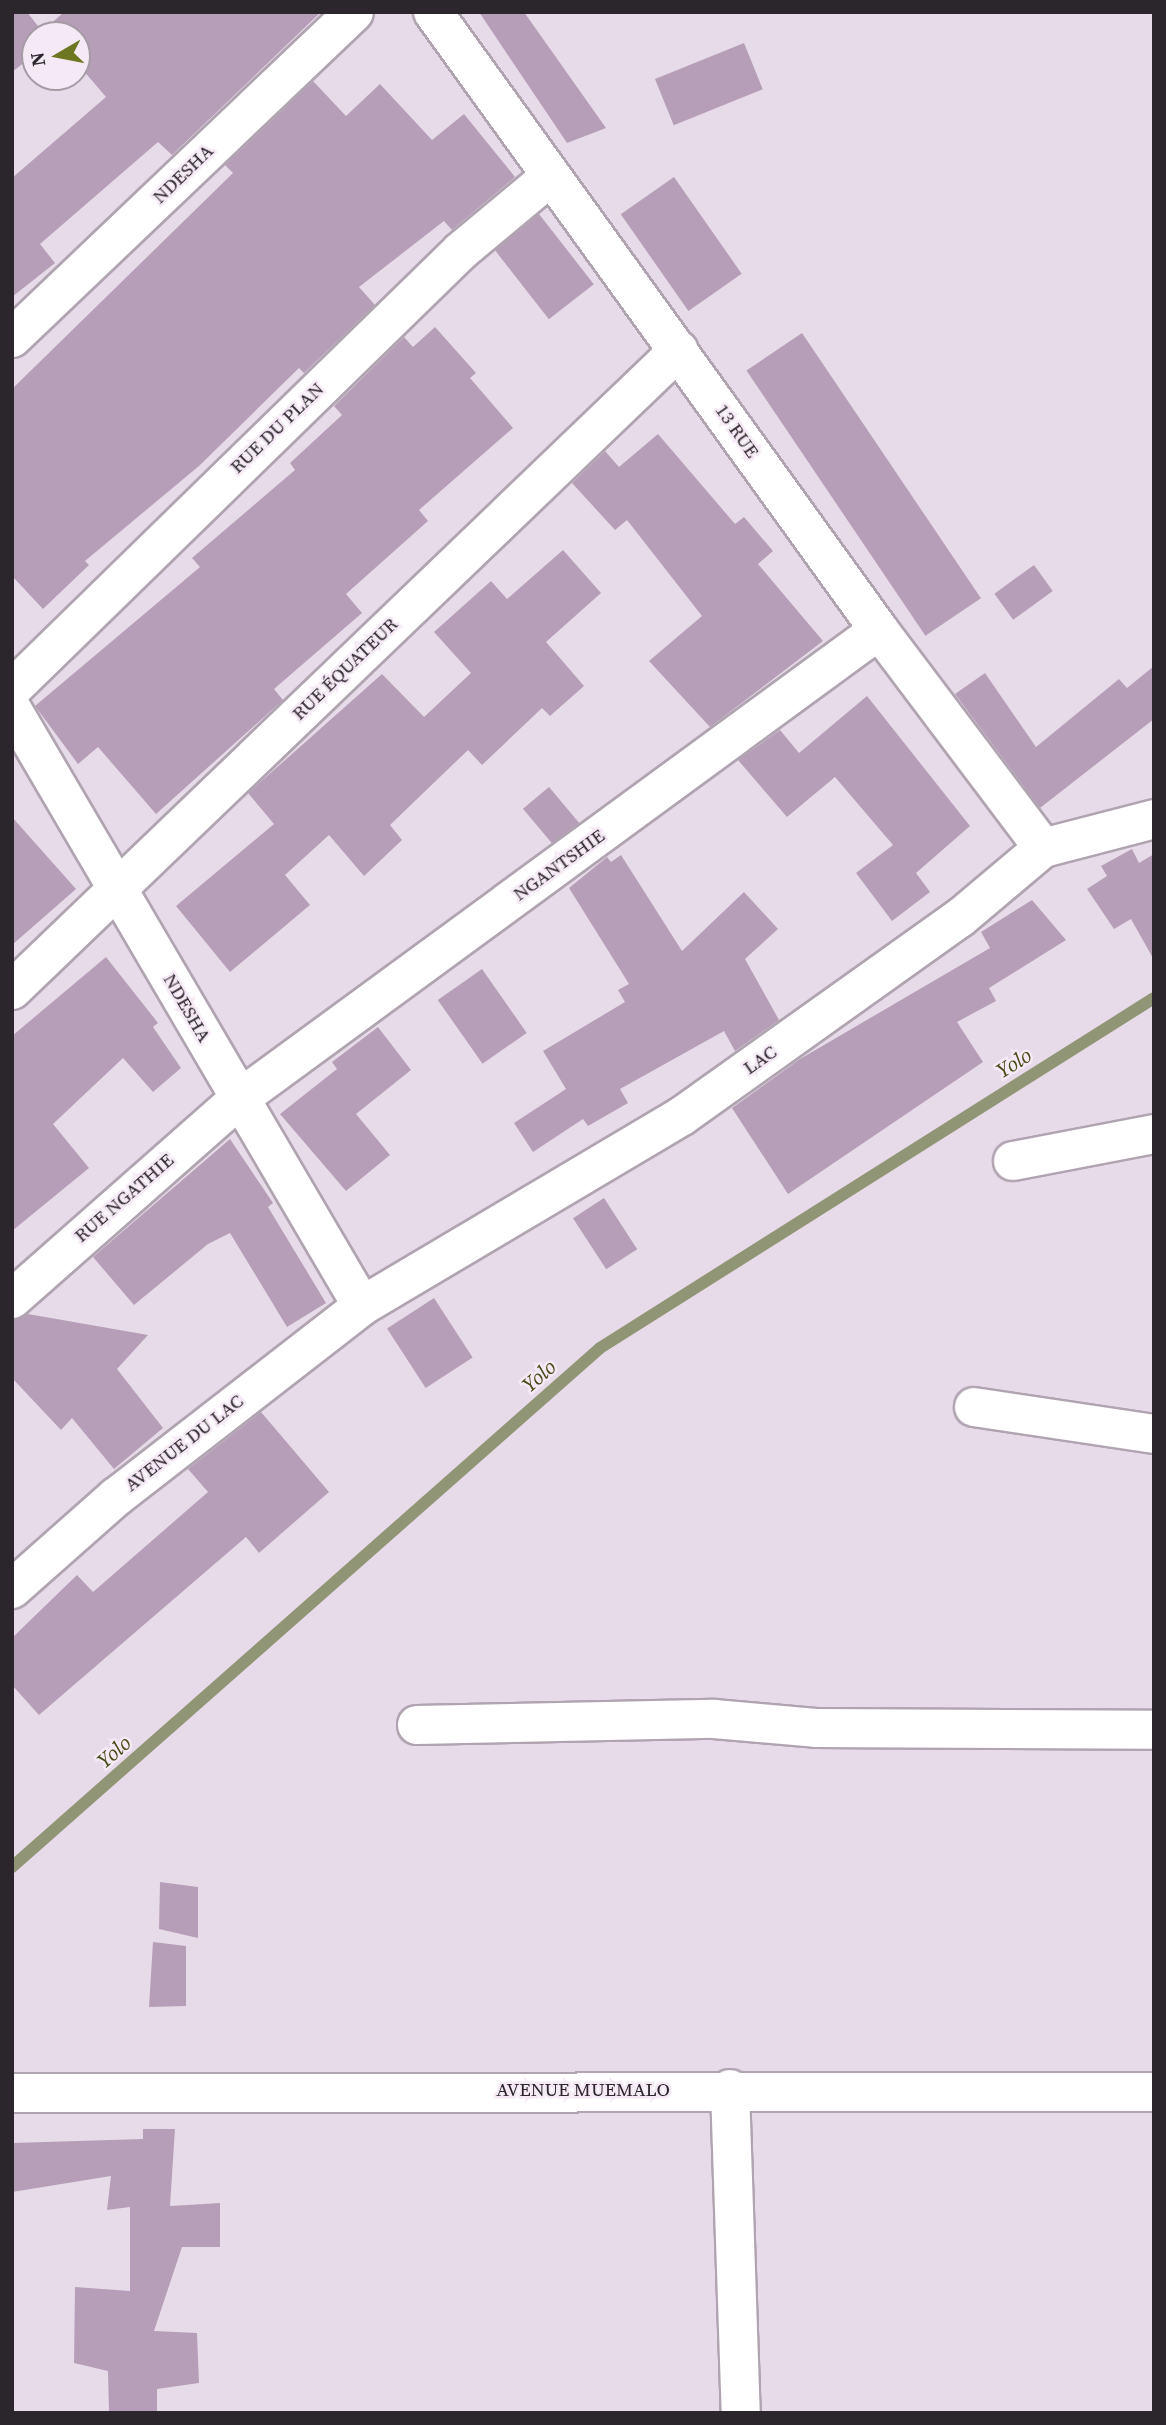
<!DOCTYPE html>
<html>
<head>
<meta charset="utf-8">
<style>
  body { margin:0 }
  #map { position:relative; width:1166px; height:2425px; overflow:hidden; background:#e8dbe9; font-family:"Source Serif 4",serif }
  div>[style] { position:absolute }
  .stream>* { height:12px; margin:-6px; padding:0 6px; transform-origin:6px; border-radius:6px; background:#909675 }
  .building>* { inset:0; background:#b79eb8; transform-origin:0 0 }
  .roads { filter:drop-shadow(2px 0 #b0a4b1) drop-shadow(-2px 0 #b0a4b1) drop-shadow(0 2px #b0a4b1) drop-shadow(0 -2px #b0a4b1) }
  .minor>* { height:38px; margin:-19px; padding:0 19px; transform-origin:19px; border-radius:19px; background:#fff }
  span { translate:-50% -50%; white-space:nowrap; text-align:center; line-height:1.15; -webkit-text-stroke:5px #f6e9f6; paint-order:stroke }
  .street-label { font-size:19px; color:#2b262b }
  .water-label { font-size:21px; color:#454b14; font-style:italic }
  .frame { position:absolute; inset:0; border:14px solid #2b262b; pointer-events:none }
  .north { position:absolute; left:21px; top:21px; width:70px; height:70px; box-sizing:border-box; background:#f6e9f6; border:2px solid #a59ba5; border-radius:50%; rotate:260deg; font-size:19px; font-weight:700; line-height:28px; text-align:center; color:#2b262b }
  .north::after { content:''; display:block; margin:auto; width:24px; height:32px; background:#6d7722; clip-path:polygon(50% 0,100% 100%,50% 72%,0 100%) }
</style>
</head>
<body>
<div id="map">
  <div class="stream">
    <div style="left:12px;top:1867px;width:784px;rotate:-41.43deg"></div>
    <div style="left:600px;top:1348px;width:655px;rotate:-32.28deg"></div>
  </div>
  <div class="building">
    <div style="clip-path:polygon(12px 12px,27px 12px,45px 35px,35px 35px,35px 54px,12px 72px)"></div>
    <div style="clip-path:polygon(64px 12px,321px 12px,172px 155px,158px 142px,40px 244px,55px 263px,12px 297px,12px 178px,106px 97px,77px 63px,77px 35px,53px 35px,47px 27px)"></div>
    <div style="clip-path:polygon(479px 12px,524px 12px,606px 128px,567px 143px)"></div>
    <div style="left:744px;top:43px;width:50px;height:96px;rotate:68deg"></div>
    <div style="clip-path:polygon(313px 81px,346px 116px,380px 84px,432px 140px,464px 114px,515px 177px,452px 230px,444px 221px,359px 287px,375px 305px,304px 373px,299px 368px,199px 466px,85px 561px,89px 565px,43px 609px,12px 576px,12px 389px,233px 173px,225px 165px)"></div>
    <div style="left:674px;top:177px;width:118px;height:65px;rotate:55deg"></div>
    <div style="left:539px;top:214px;width:89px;height:57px;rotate:52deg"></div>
    <div style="clip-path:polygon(435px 327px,476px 373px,470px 378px,513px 428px,419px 510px,428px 521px,346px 594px,362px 613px,274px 689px,283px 700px,156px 814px,98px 747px,78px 764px,35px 706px,200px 567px,192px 558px,295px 470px,290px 463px,342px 415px,334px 406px,404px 337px,413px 347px)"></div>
    <div style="left:802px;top:333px;width:320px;height:67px;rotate:56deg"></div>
    <div style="clip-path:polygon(658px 434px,735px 524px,744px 517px,773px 551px,758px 564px,823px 641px,710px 727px,649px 661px,702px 616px,627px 520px,615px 530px,572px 483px,605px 451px,619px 467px)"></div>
    <div style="clip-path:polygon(563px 550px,601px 593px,546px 642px,584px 686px,550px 716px,542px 708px,482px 765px,468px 750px,390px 825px,402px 840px,364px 876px,329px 835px,285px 875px,310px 905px,230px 972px,176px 906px,274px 824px,248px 793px,382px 674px,424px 717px,471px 673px,434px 632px,491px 581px,507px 599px)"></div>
    <div style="left:1034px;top:565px;width:32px;height:49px;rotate:54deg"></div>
    <div style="clip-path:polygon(1154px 666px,1154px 719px,1040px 808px,955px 694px,985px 673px,1036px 747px,1119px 679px,1127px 688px)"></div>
    <div style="clip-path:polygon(867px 696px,970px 826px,916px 873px,930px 892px,892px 921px,856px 873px,893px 845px,835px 777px,787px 817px,738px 760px,780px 730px,799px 753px)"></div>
    <div style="left:549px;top:787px;width:47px;height:34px;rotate:50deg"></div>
    <div style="clip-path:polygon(12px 817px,76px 889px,12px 945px)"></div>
    <div style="clip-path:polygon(1132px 849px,1139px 863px,1154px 854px,1154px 960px,1131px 919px,1114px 929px,1087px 889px,1107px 876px,1101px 866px)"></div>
    <div style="clip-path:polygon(621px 855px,682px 951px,744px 892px,778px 929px,745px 959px,779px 1020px,735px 1051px,724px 1031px,620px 1089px,628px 1103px,588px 1126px,583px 1119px,533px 1152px,514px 1123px,566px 1089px,543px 1051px,625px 1002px,618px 990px,629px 984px,569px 888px,607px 857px,611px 862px)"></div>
    <div style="clip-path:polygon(1032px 900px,1066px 940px,989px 988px,996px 1001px,957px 1022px,983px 1062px,788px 1194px,732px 1108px,800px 1059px,990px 948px,981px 932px)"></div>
    <div style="clip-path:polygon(106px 957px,158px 1023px,153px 1027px,181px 1068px,153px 1092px,123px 1058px,53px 1124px,89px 1168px,12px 1231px,12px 1036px)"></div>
    <div style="left:482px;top:969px;width:78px;height:54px;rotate:55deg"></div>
    <div style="clip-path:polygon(378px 1027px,411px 1070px,356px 1114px,390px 1155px,346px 1191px,280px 1114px,337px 1069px,332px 1062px)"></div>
    <div style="clip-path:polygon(230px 1139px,273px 1203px,268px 1207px,326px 1303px,287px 1327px,230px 1233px,208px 1244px,134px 1305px,93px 1257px)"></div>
    <div style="left:604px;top:1198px;width:61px;height:37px;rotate:57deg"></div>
    <div style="left:434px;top:1298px;width:71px;height:56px;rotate:57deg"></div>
    <div style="clip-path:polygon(28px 1314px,148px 1335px,117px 1369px,163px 1428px,114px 1469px,72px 1418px,61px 1430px,12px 1378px,12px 1320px)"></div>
    <div style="clip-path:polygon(261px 1412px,329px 1492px,259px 1553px,246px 1537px,39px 1715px,12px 1685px,12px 1638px,77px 1575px,93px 1592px,208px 1492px,188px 1469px)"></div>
    <div style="clip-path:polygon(160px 1882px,198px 1887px,198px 1938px,159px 1929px)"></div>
    <div style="clip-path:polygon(153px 1942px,186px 1946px,186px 2006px,149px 2007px)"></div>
    <div style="clip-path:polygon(143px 2129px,175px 2129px,170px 2206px,220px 2203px,220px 2247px,182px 2247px,154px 2331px,197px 2333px,199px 2383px,157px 2389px,157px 2413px,109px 2413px,108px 2371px,74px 2363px,75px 2287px,130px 2291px,130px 2207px,107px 2210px,111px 2176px,12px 2192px,12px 2143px,143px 2139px)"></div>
  </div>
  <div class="roads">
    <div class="minor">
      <div style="left:433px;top:12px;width:762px;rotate:54.18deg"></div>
      <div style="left:879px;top:630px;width:273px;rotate:53deg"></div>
      <div style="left:12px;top:338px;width:472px;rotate:-43.6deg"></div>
      <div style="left:12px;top:689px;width:627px;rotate:-44.29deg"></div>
      <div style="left:461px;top:251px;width:117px;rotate:-39.8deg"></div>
      <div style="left:12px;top:709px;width:692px;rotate:59.62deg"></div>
      <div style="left:12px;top:990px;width:924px;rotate:-43.82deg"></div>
      <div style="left:1013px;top:1161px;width:144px;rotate:-10.8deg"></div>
      <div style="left:12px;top:1299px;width:303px;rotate:-41.4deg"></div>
      <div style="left:239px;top:1099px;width:793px;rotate:-36.23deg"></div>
      <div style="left:974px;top:1407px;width:182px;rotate:8.5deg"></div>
      <div style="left:12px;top:1589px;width:139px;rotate:-41.5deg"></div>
      <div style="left:116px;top:1497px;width:311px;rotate:-37.8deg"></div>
      <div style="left:362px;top:1306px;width:372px;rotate:-30.7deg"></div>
      <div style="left:682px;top:1116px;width:341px;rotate:-35.5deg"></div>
      <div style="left:960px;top:918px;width:109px;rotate:-40.1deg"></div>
      <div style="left:1043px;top:848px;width:115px;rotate:-14.6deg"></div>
      <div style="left:417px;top:1725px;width:297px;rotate:-1.2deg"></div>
      <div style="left:714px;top:1719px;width:102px;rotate:5deg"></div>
      <div style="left:816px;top:1728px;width:338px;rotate:0.3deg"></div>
      <div style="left:730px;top:2089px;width:324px;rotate:88.1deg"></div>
      <div style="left:12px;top:2093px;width:1142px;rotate:-0.05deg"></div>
    </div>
  </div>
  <div class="street-label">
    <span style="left:183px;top:174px;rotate:-44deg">NDESHA</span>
    <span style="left:277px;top:428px;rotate:-44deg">RUE DU PLAN</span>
    <span style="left:737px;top:431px;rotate:55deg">13 RUE</span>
    <span style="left:345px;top:669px;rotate:-44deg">RUE ÉQUATEUR</span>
    <span style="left:559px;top:865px;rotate:-36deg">NGANTSHIE</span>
    <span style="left:187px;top:1008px;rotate:60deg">NDESHA</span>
    <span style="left:760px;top:1060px;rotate:-35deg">LAC</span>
    <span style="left:124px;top:1198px;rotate:-41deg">RUE NGATHIE</span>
    <span style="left:184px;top:1443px;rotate:-38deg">AVENUE DU LAC</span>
    <span style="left:583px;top:2090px">AVENUE MUEMALO</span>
  </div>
  <div class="water-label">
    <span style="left:1014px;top:1063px;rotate:-32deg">Yolo</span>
    <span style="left:539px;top:1376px;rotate:-41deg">Yolo</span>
    <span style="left:114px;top:1752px;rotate:-41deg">Yolo</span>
  </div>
  <div class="frame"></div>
  <div class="north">N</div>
</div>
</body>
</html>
